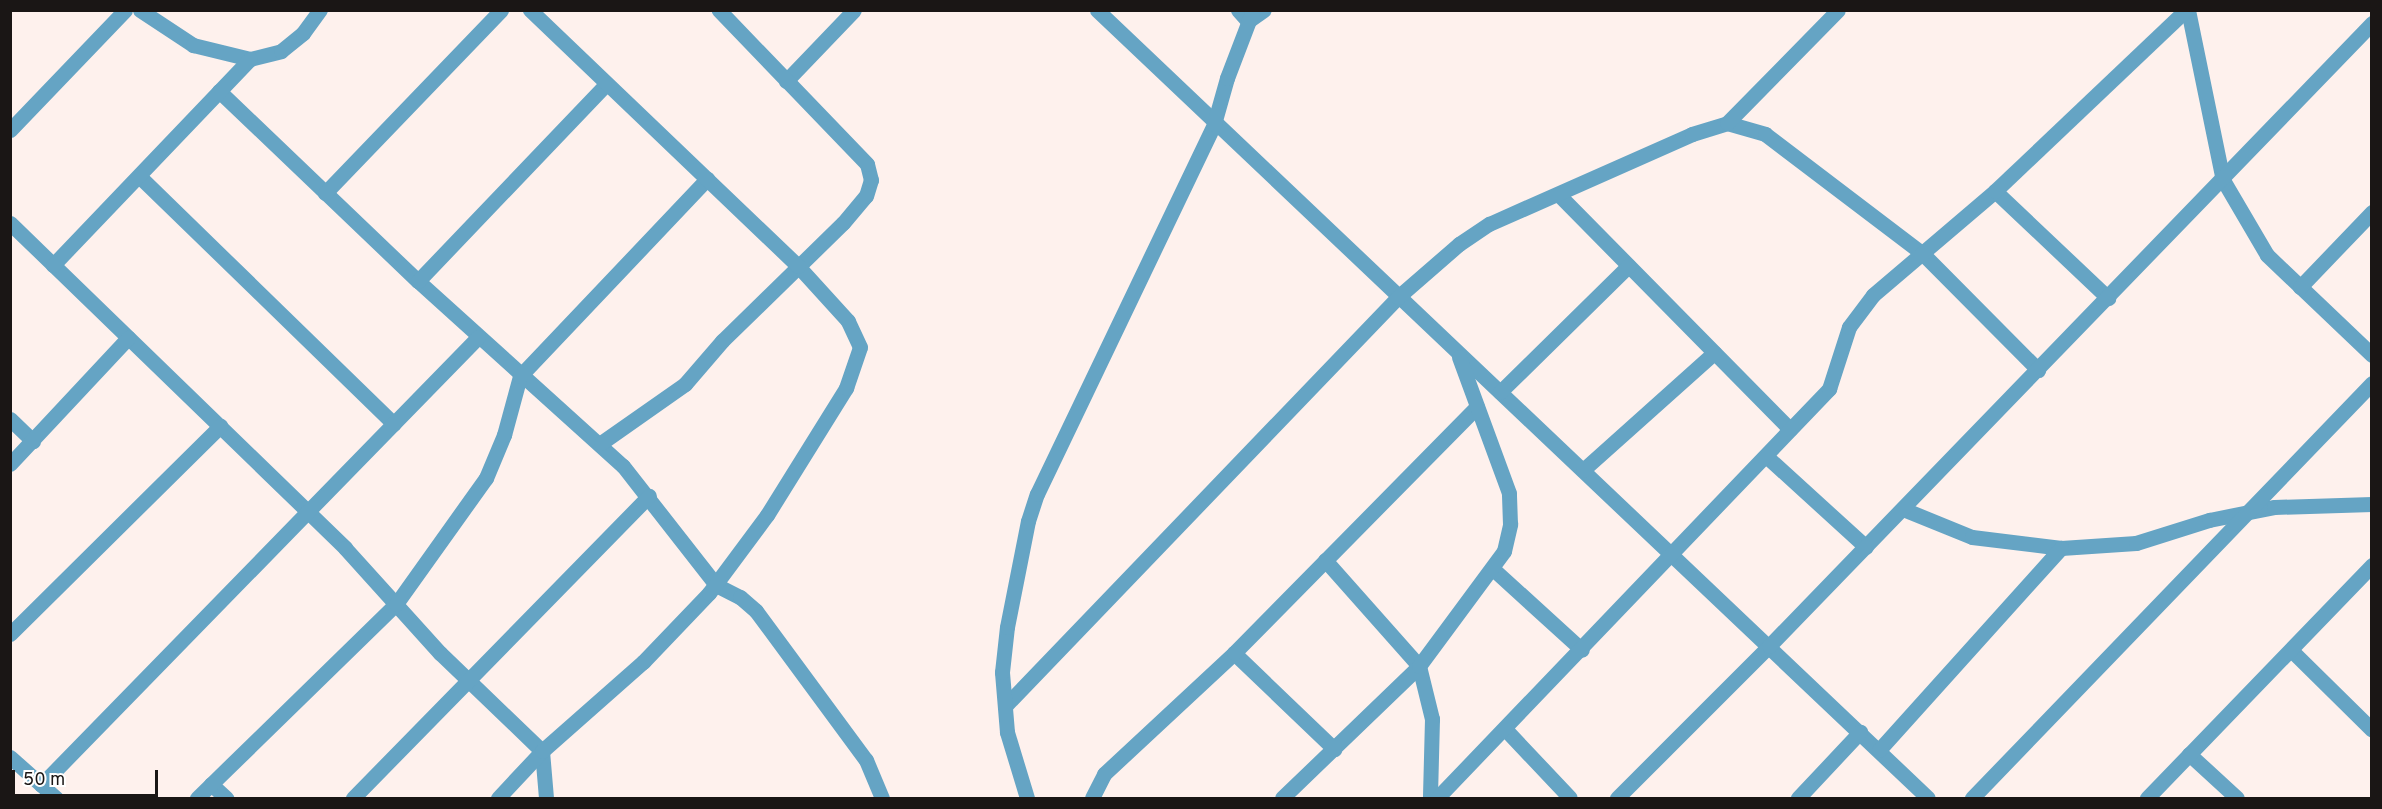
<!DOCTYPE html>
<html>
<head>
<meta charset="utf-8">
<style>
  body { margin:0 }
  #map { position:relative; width:2382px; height:809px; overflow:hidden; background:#fef1ed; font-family:Overpass,sans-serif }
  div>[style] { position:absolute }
  .minor>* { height:15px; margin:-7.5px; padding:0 7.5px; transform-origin:7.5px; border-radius:7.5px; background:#65a4c4 }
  span { translate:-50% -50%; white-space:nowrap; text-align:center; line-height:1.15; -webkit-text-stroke:5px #fff; paint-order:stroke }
  .frame { position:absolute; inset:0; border:12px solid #1a1615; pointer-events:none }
  .scale { position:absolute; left:12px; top:770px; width:146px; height:27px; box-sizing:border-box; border:3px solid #1a1615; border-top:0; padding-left:8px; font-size:18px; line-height:21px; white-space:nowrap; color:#1a1615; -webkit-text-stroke:4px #fff; paint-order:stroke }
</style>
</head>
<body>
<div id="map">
  <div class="minor">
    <div style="left:140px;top:10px;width:64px;rotate:33.4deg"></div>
    <div style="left:193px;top:45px;width:59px;rotate:13.8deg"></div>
    <div style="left:250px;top:59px;width:32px;rotate:-14deg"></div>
    <div style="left:281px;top:51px;width:28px;rotate:-39deg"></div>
    <div style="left:303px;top:33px;width:29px;rotate:-54deg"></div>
    <div style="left:1097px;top:10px;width:1145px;rotate:43.48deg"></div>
    <div style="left:1238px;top:10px;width:15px;rotate:48deg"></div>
    <div style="left:1248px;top:21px;width:19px;rotate:-35deg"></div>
    <div style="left:2188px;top:10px;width:174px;rotate:78.4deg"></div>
    <div style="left:2223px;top:180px;width:87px;rotate:59.6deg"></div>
    <div style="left:2267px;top:255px;width:145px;rotate:43.6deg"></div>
    <div style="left:786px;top:81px;width:98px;rotate:-46.2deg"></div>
    <div style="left:219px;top:91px;width:275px;rotate:43.7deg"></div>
    <div style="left:418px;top:281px;width:276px;rotate:42.1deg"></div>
    <div style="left:623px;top:466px;width:151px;rotate:52deg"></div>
    <div style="left:716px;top:585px;width:27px;rotate:27deg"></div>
    <div style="left:740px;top:597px;width:21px;rotate:41deg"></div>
    <div style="left:756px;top:611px;width:185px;rotate:53.6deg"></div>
    <div style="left:866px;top:760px;width:41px;rotate:67.2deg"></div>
    <div style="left:1727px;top:123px;width:40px;rotate:16deg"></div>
    <div style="left:1765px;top:134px;width:197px;rotate:37.2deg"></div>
    <div style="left:1922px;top:253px;width:165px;rotate:45.2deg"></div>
    <div style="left:10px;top:130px;width:166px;rotate:-46.2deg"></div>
    <div style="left:140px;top:177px;width:354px;rotate:44.2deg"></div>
    <div style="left:1995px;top:191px;width:156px;rotate:43.4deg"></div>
    <div style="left:325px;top:193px;width:254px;rotate:-46.1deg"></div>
    <div style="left:1559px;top:195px;width:329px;rotate:45.4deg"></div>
    <div style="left:10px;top:223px;width:467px;rotate:44.1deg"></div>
    <div style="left:345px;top:548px;width:142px;rotate:47.9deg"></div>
    <div style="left:440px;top:653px;width:141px;rotate:43.9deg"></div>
    <div style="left:542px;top:751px;width:47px;rotate:85.1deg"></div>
    <div style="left:53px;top:265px;width:285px;rotate:-46.3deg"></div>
    <div style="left:418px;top:281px;width:272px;rotate:-46.3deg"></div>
    <div style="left:2300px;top:287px;width:104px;rotate:-46.2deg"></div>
    <div style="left:1500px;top:392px;width:180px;rotate:-44.5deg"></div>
    <div style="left:10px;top:419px;width:32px;rotate:44deg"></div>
    <div style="left:601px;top:443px;width:103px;rotate:-35.1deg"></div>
    <div style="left:685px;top:384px;width:57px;rotate:-49.3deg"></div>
    <div style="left:722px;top:341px;width:169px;rotate:-44.3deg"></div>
    <div style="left:843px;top:223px;width:35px;rotate:-50deg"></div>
    <div style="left:866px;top:196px;width:17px;rotate:-73deg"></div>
    <div style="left:871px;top:180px;width:16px;rotate:-104deg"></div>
    <div style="left:867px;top:164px;width:214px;rotate:-133.9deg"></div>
    <div style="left:1766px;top:456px;width:135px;rotate:42.3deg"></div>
    <div style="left:10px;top:464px;width:173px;rotate:-46.9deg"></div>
    <div style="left:1583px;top:470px;width:176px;rotate:-41.8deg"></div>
    <div style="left:1903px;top:509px;width:74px;rotate:22.1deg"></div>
    <div style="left:1972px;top:537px;width:90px;rotate:7deg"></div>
    <div style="left:2061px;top:548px;width:75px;rotate:-3.8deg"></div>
    <div style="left:2136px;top:543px;width:77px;rotate:-17.5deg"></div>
    <div style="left:2209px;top:520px;width:66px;rotate:-11.3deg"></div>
    <div style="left:2274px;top:507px;width:98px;rotate:-1.8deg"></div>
    <div style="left:1325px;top:560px;width:142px;rotate:48.4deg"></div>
    <div style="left:1419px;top:666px;width:55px;rotate:76.2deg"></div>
    <div style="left:1432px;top:719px;width:79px;rotate:91.5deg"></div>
    <div style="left:1493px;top:569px;width:120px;rotate:42.3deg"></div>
    <div style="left:10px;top:634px;width:296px;rotate:-44.7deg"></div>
    <div style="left:2292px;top:651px;width:112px;rotate:44.6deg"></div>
    <div style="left:1234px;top:653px;width:139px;rotate:43.8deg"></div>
    <div style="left:1005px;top:706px;width:567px;rotate:-46.14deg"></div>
    <div style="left:1398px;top:297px;width:81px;rotate:-41deg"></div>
    <div style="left:1459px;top:244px;width:36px;rotate:-34deg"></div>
    <div style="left:1489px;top:224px;width:222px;rotate:-23.9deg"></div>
    <div style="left:1692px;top:134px;width:37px;rotate:-17deg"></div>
    <div style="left:1727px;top:123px;width:158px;rotate:-45.5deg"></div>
    <div style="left:1506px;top:730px;width:93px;rotate:46.7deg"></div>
    <div style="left:1879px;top:750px;width:272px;rotate:-48deg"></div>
    <div style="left:2189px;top:754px;width:65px;rotate:42.5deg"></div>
    <div style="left:10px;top:757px;width:62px;rotate:41.7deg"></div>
    <div style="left:211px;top:784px;width:21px;rotate:43deg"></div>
    <div style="left:41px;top:785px;width:626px;rotate:-45.71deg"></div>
    <div style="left:197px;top:798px;width:278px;rotate:-44.3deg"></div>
    <div style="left:396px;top:604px;width:155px;rotate:-54.5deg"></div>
    <div style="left:486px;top:478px;width:47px;rotate:-67.3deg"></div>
    <div style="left:504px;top:435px;width:61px;rotate:-74.8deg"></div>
    <div style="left:520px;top:376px;width:272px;rotate:-46.5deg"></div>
    <div style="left:353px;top:798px;width:423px;rotate:-45.6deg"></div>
    <div style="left:498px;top:798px;width:64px;rotate:-46.9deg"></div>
    <div style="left:542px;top:751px;width:135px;rotate:-41.4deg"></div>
    <div style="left:643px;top:662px;width:95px;rotate:-46.3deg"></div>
    <div style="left:709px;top:593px;width:97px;rotate:-53.4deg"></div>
    <div style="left:767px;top:515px;width:150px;rotate:-58.1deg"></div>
    <div style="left:846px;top:388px;width:43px;rotate:-71.1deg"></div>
    <div style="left:860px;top:347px;width:29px;rotate:-115deg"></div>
    <div style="left:848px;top:321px;width:74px;rotate:-132.3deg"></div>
    <div style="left:798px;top:266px;width:371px;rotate:-136.3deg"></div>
    <div style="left:1027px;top:798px;width:69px;rotate:-106.9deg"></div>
    <div style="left:1007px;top:732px;width:60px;rotate:-94.8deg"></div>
    <div style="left:1002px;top:672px;width:45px;rotate:-83.7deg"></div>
    <div style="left:1007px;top:627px;width:108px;rotate:-78.8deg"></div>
    <div style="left:1028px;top:521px;width:28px;rotate:-72deg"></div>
    <div style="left:1037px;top:494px;width:410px;rotate:-64.4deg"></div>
    <div style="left:1214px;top:124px;width:48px;rotate:-74.2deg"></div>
    <div style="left:1227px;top:78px;width:73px;rotate:-69.1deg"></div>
    <div style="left:1092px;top:798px;width:27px;rotate:-63deg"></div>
    <div style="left:1104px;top:774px;width:178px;rotate:-42.9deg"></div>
    <div style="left:1234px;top:653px;width:346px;rotate:-45.4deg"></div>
    <div style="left:1282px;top:798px;width:190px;rotate:-43.9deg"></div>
    <div style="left:1419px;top:666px;width:143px;rotate:-53.5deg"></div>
    <div style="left:1504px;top:551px;width:28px;rotate:-77deg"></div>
    <div style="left:1510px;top:524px;width:31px;rotate:-92deg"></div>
    <div style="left:1509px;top:493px;width:145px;rotate:-110.2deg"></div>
    <div style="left:1437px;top:798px;width:567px;rotate:-46.22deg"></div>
    <div style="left:1829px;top:389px;width:65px;rotate:-72.1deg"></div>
    <div style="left:1849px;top:327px;width:40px;rotate:-53deg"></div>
    <div style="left:1873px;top:295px;width:160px;rotate:-40.4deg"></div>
    <div style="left:1995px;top:191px;width:263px;rotate:-43.5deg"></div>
    <div style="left:1617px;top:798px;width:215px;rotate:-45deg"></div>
    <div style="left:1769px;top:646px;width:867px;rotate:-45.93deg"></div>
    <div style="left:1798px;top:798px;width:91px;rotate:-46.8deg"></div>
    <div style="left:1972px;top:798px;width:576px;rotate:-46.05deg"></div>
    <div style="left:2147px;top:798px;width:324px;rotate:-46deg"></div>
  </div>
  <div class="frame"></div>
  <div class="scale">50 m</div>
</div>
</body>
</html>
